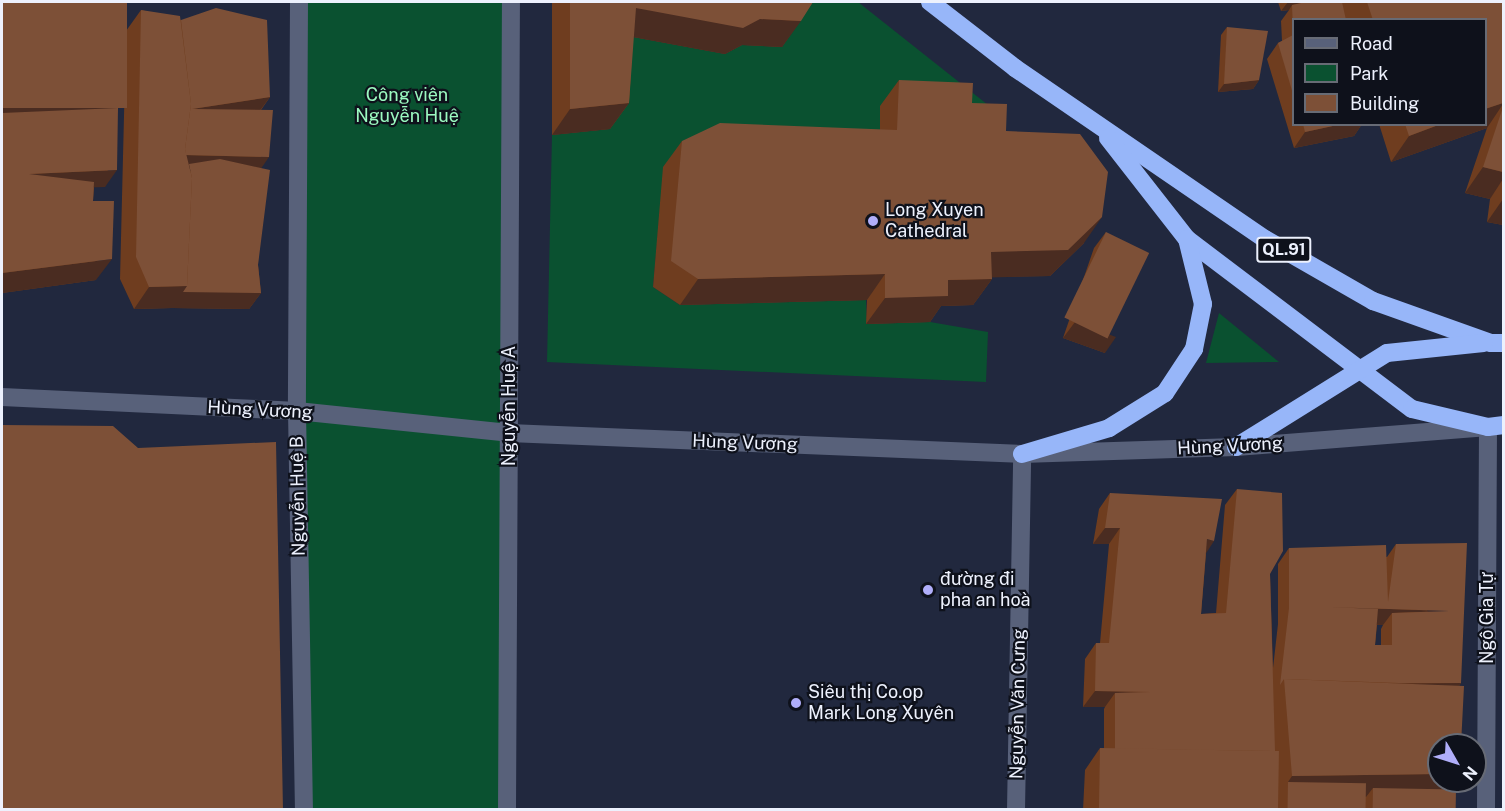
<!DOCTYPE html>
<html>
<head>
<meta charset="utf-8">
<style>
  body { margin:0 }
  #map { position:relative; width:1505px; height:811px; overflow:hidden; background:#21283e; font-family:"Public Sans",sans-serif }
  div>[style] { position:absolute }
  .green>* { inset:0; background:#0a5130; transform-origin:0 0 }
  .minor>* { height:18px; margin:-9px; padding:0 9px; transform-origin:9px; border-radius:9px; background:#58617a }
  .highway>* { height:18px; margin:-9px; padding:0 9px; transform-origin:9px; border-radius:9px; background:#97b6f9 }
  .wall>* { inset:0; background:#6f3d1f }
  .shaded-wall>* { inset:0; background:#4a2c21 }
  .building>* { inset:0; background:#7d5037; transform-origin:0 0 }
  .dots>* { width:16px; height:16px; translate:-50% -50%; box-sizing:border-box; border:3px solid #0e111b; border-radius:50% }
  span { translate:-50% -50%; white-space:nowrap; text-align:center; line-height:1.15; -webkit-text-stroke:4.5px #0e111b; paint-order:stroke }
  .shield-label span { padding:2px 4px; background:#0e111b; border:2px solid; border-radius:4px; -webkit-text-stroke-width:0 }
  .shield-label { font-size:16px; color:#edf1fd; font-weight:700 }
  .park-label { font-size:18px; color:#9bf9c0 }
  .poi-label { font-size:18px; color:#edf1fd }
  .left { translate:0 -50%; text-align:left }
  .street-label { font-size:18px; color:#edf1fd }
  .frame { position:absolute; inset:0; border:3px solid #edf1fd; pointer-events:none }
  .legend { position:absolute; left:1292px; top:18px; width:195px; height:108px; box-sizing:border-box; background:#0e111b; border:2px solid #676b75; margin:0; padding:8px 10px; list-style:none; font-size:18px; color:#edf1fd }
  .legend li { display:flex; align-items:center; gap:12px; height:30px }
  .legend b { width:30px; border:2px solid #676b75 }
  .north { position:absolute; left:1427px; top:733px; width:60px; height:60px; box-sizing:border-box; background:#0e111b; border:2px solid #676b75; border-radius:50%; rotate:129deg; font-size:16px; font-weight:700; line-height:24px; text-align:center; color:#edf1fd }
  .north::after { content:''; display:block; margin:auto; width:21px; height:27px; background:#b0aefa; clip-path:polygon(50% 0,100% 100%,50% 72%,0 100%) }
</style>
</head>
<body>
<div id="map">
  <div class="green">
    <div style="left:301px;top:2px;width:210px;height:807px"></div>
    <div style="clip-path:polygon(811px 2px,858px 2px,988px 105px,879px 156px,664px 167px,653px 287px,680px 305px,866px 300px,867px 324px,930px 322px,988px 332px,986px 382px,547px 362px,552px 135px,610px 129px,617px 34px,725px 54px,742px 45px,782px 47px)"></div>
    <div style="clip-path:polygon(1219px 313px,1279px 362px,1206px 363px)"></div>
  </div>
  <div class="minor">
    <div style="left:299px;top:2px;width:409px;rotate:90.3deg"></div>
    <div style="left:297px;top:411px;width:399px;rotate:89deg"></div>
    <div style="left:2px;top:397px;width:295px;rotate:2.7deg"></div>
    <div style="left:297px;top:411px;width:213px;rotate:5.9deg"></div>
    <div style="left:509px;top:433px;width:513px;rotate:2.34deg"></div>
    <div style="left:1022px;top:454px;width:214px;rotate:-1.9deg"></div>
    <div style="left:1236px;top:447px;width:253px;rotate:-4.5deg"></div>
    <div style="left:1488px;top:427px;width:383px;rotate:90.3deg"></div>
    <div style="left:507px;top:810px;width:808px;rotate:-89.72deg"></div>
    <div style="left:1016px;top:810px;width:356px;rotate:-89deg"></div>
  </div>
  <div class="highway">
    <div style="left:930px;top:2px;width:108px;rotate:37.8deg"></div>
    <div style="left:1015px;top:68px;width:303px;rotate:34.4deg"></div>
    <div style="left:1265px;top:239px;width:125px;rotate:29.9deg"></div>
    <div style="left:1373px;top:301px;width:125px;rotate:19.6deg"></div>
    <div style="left:1491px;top:343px;width:13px"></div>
    <div style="left:1108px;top:138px;width:128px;rotate:52deg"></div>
    <div style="left:1187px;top:239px;width:282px;rotate:37.1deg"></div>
    <div style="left:1412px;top:409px;width:78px;rotate:13.3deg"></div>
    <div style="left:1488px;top:427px;width:16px;rotate:-7deg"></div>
    <div style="left:1236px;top:447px;width:178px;rotate:-31.9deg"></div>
    <div style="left:1387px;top:353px;width:97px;rotate:-5.9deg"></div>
    <div style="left:1022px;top:454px;width:91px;rotate:-16.6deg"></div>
    <div style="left:1109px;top:428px;width:66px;rotate:-32deg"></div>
    <div style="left:1165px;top:393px;width:53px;rotate:-56.6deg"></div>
    <div style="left:1194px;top:349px;width:46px;rotate:-78.7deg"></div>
    <div style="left:1203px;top:304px;width:67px;rotate:-103.8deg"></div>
  </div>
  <div class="wall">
    <div style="clip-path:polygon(2px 2px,126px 31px,141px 10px,181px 20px,270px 97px,261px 110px,261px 168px,258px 265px,261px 293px,249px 309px,172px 308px,134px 309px,120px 279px,126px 34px,122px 102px,118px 108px,105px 187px,94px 187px,93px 201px,96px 280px,2px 293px)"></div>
    <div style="clip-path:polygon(552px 2px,813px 2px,782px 47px,742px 45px,725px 54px,633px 37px,629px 103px,610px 129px,552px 135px)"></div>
    <div style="clip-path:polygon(1278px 2px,1503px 2px,1503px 225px,1487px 222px,1490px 199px,1465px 193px,1487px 128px,1391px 162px,1379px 124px,1485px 124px,1485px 20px,1293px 20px,1293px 124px,1362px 124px,1354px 136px,1294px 148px,1267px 59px,1278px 43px,1282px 41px,1281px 21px,1289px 10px,1281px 11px)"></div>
    <div style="clip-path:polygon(1227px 27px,1259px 80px,1253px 89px,1218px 92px,1221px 35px)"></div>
    <div style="clip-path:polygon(899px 80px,972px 103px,1006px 131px,1084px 243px,1050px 276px,992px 277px,992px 279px,973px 305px,941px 306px,930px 322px,866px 324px,867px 300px,680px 305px,653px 287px,663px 167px,682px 141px,880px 130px,880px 106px)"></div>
    <div style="clip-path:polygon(1106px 232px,1105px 353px,1063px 338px,1094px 248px)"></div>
    <div style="clip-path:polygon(evenodd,1237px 489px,1270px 574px,1273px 668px,1278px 624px,1278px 564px,1289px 548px,1387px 557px,1396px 544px,1461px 683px,1459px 686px,1439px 781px,1455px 781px,1449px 789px,1455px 810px,1083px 810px,1085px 770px,1100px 748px,1104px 748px,1104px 709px,1105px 707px,1083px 707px,1085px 659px,1096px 643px,1100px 643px,1109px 544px,1093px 544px,1099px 509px,1110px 493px,1206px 553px,1201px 614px,1216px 613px,1225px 505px,1237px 489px,1377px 625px,1383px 625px,1381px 629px,1381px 645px,1375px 645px,1377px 625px)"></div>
  </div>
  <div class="shaded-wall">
    <div style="clip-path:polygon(1288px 2px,1308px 2px,1292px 5px,1289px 10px,1281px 11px)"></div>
    <div style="clip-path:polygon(636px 8px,760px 19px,801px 21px,782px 47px,742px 45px,725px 54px,617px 34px)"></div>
    <div style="clip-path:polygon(1259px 80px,1253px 89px,1218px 92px,1224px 84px)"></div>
    <div style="clip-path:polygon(270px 97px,258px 113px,192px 109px)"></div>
    <div style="clip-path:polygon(122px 102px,106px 124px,2px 129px,2px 108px)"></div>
    <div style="clip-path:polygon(629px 103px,610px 129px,552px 135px,570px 109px)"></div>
    <div style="clip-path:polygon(1503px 103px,1503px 104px,1487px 128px,1391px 162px,1409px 136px,1441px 124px,1485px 124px,1485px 109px)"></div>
    <div style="clip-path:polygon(1342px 124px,1362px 124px,1354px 136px,1294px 148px,1305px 132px)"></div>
    <div style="clip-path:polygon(181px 155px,269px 157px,258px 173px,184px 171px)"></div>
    <div style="clip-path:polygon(1483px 167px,1503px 172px,1503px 179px,1490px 199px,1465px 193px)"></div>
    <div style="clip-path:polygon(117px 170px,105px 187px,17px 190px,29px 174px)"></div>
    <div style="clip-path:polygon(1503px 199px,1503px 225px,1487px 222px)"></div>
    <div style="clip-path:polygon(1102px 217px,1084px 243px,1050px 276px,972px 278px,991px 252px)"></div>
    <div style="clip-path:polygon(112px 259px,96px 280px,2px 293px,2px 273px)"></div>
    <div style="clip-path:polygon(885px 274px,867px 300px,680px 305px,698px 279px)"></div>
    <div style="clip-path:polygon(992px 279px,973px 305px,941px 306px,930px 322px,866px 324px,885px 298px,948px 280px)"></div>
    <div style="clip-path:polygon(187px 286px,261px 293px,249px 309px,172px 308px,134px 309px,149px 287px)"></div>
    <div style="clip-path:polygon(1075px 322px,1116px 337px,1105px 353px,1063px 338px)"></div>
    <div style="clip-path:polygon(1105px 528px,1120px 528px,1109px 544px,1093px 544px)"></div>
    <div style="clip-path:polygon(1207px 539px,1214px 541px,1203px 558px)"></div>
    <div style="clip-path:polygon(1329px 607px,1449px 611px,1392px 613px,1383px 625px,1318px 623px)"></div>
    <div style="clip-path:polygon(1461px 683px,1450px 699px,1285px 685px)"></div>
    <div style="clip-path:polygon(1095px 691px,1151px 692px,1115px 693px,1105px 707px,1083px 707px)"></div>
    <div style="clip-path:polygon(1439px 774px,1439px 781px,1455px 781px,1444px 796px,1373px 788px,1366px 797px,1288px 782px,1292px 776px)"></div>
  </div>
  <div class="building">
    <div style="left:2px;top:2px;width:125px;height:106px"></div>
    <div style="clip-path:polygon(570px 2px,813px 2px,801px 21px,760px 19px,743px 28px,636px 8px,629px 103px,570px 109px)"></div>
    <div style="clip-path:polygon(1306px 2px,1342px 2px,1346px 20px,1293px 20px,1293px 30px,1292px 5px)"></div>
    <div style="clip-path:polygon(1367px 2px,1503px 2px,1503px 103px,1485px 109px,1485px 20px,1373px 20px)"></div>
    <div style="clip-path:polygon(216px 8px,267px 20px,270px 97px,192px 109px,273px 110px,269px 157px,186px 155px,185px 149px,191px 104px,181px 20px)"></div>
    <div style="clip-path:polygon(141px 10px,180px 16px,191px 104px,185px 149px,192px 178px,187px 286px,149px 287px,136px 257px)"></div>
    <div style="clip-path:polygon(1227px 27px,1268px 31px,1259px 80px,1224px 84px)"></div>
    <div style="clip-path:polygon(1293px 35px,1293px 94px,1278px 43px)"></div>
    <div style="clip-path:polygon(899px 80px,973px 83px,972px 103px,1007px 104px,1006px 131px,1080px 134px,1108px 172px,1102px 217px,1068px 250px,991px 252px,992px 279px,948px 280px,948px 296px,885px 298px,885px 274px,698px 279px,671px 261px,682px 141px,720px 123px,897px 130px)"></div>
    <div style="clip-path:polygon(1503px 107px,1503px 172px,1483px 167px)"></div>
    <div style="clip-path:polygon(118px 108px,117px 170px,29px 174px,94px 182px,93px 201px,2px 201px,2px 113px)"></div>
    <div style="clip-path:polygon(1303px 124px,1342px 124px,1305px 132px)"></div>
    <div style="clip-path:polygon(1405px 124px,1441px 124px,1409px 136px)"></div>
    <div style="clip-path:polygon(220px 159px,270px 170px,258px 265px,261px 293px,183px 292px,187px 286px,192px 178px,189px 164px)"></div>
    <div style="clip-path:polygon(2px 201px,114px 201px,112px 259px,2px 273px)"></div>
    <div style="left:1106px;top:232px;width:48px;height:95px;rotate:26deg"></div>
    <div style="clip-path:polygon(2px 425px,113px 426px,138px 448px,276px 442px,283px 810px,2px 810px)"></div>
    <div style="clip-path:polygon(1237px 489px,1282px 493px,1283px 551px,1270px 574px,1275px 751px,1115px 749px,1115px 693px,1151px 692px,1095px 691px,1096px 643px,1109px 643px,1120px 528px,1105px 528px,1110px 493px,1222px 499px,1214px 541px,1207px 539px,1201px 614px,1226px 613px)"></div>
    <div style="clip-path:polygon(evenodd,1467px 543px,1461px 683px,1399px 683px,1284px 679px,1280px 685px,1289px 608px,1289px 548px,1386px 545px,1388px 602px,1396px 544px,1467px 543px,1329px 607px,1449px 611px,1392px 613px,1392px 645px,1375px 645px,1378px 609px,1329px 607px)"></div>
    <div style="clip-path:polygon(1284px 679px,1464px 686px,1461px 745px,1439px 745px,1439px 774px,1292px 776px)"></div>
    <div style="left:1100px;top:748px;width:179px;height:62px;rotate:1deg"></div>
    <div style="left:1288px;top:782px;width:78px;height:28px;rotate:1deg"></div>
    <div style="left:1373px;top:788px;width:83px;height:22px;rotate:1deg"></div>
  </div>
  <div class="dots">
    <div style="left:873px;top:221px;background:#b0aefa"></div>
    <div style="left:928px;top:590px;background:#b0aefa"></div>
    <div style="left:796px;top:703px;background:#b0aefa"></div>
  </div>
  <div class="shield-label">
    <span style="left:1284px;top:250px">QL.91</span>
  </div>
  <div class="park-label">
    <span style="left:407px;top:106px">Công viên<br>Nguyễn Huệ</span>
  </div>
  <div class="poi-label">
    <span class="left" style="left:885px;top:221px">Long Xuyen<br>Cathedral</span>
    <span class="left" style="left:940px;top:590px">đường đi<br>pha an hoà</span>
    <span class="left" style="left:808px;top:703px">Siêu thị Co.op<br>Mark Long Xuyên</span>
  </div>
  <div class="street-label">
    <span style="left:509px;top:406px;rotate:-90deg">Nguyễn Huệ A</span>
    <span style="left:260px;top:410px;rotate:3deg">Hùng Vương</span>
    <span style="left:745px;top:443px;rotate:2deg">Hùng Vương</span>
    <span style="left:1230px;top:446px;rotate:-3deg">Hùng Vương</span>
    <span style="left:298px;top:496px;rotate:-91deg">Nguyễn Huệ B</span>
    <span style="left:1487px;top:618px;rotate:-90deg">Ngô Gia Tự</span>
    <span style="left:1018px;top:704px;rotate:-89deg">Nguyễn Văn Cưng</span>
  </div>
  <div class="frame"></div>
  <ul class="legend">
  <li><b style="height:8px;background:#58617a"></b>Road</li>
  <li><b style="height:16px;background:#0a5130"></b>Park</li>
  <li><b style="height:16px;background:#7d5037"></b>Building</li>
  </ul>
  <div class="north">N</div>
</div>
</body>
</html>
